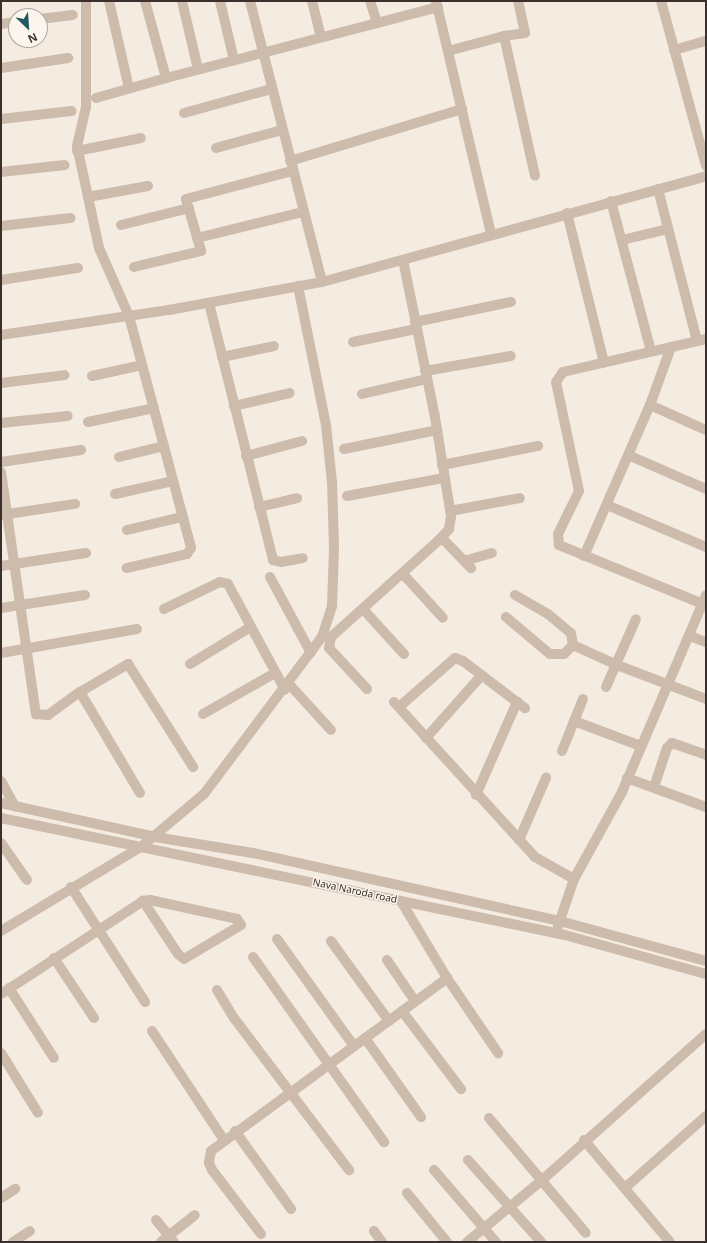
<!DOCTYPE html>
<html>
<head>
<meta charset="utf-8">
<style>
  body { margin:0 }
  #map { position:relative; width:707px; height:1243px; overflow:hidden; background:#f4ebe1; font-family:"Noto Sans",sans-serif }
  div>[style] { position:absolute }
  .minor>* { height:10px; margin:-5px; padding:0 5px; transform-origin:5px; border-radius:5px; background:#cdbbac }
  span { translate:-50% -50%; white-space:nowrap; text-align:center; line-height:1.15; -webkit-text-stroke:3px #fbf5ee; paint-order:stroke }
  .street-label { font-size:10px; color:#3b302b }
  .frame { position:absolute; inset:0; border:2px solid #3b302b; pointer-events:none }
  .north { position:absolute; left:8px; top:8px; width:40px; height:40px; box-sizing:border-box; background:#fbf5ee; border:1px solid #aea6a0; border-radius:50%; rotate:155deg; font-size:11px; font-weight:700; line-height:16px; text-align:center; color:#3b302b }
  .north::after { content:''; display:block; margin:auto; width:14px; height:18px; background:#1f5a5e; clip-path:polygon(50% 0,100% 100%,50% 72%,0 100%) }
</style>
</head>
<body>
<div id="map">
  <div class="minor">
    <div style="left:86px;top:1px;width:106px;rotate:90deg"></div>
    <div style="left:86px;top:107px;width:40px;rotate:103deg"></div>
    <div style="left:77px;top:146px;width:104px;rotate:77.8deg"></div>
    <div style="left:99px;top:248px;width:74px;rotate:66.2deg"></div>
    <div style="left:129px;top:316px;width:240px;rotate:75deg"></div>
    <div style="left:191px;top:548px;width:7px;rotate:124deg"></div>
    <div style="left:187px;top:554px;width:62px;rotate:166.9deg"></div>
    <div style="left:109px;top:1px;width:89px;rotate:77.1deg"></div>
    <div style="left:145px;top:1px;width:80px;rotate:74.7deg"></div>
    <div style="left:182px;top:1px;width:70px;rotate:76.8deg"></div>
    <div style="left:220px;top:1px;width:61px;rotate:76.7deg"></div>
    <div style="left:250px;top:1px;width:290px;rotate:75.6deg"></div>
    <div style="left:312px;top:1px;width:36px;rotate:76deg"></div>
    <div style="left:370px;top:1px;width:23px;rotate:72deg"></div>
    <div style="left:436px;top:1px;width:239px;rotate:76.7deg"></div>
    <div style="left:661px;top:1px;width:171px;rotate:74.7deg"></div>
    <div style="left:40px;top:19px;width:33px;rotate:-7deg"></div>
    <div style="left:1px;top:24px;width:15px;rotate:-8deg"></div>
    <div style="left:504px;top:36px;width:143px;rotate:77.5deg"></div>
    <div style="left:674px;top:50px;width:33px;rotate:-16deg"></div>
    <div style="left:448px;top:51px;width:58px;rotate:-15deg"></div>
    <div style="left:504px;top:36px;width:21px;rotate:-8deg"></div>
    <div style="left:525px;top:33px;width:33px;rotate:-102deg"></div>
    <div style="left:1px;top:68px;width:68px;rotate:-8.5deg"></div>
    <div style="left:96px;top:98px;width:73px;rotate:-15.9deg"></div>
    <div style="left:166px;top:78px;width:281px;rotate:-14.6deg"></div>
    <div style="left:184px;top:113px;width:90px;rotate:-15.4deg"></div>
    <div style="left:1px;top:119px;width:71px;rotate:-6.4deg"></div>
    <div style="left:216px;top:148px;width:68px;rotate:-15.3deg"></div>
    <div style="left:77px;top:151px;width:65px;rotate:-11.5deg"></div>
    <div style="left:290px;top:161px;width:180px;rotate:-16.8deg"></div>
    <div style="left:1px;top:172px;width:64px;rotate:-6.2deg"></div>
    <div style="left:658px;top:189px;width:157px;rotate:75.6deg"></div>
    <div style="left:88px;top:197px;width:61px;rotate:-10.4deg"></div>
    <div style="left:611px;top:201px;width:155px;rotate:75.1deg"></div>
    <div style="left:567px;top:213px;width:154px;rotate:76.1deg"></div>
    <div style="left:121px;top:225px;width:70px;rotate:-14deg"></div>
    <div style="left:1px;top:226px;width:70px;rotate:-6.5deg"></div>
    <div style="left:197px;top:238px;width:109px;rotate:-13.8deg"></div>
    <div style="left:622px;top:240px;width:47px;rotate:-13.4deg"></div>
    <div style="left:134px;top:267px;width:69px;rotate:-13.4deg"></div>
    <div style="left:201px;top:251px;width:54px;rotate:-106.1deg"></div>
    <div style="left:186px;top:199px;width:110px;rotate:-14.8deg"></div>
    <div style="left:1px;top:280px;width:78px;rotate:-8.9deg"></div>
    <div style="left:209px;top:303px;width:265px;rotate:76deg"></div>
    <div style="left:273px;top:560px;width:8px;rotate:14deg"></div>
    <div style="left:281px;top:562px;width:22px;rotate:-10deg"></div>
    <div style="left:415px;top:322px;width:98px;rotate:-11.8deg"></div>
    <div style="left:1px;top:335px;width:170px;rotate:-8.5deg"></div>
    <div style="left:169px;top:310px;width:156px;rotate:-10.4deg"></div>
    <div style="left:322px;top:282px;width:398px;rotate:-15.4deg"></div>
    <div style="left:353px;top:342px;width:64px;rotate:-11.7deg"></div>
    <div style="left:222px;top:357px;width:53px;rotate:-11.9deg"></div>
    <div style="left:425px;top:371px;width:87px;rotate:-9.9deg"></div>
    <div style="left:92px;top:376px;width:51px;rotate:-12.4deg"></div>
    <div style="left:1px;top:383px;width:64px;rotate:-7.1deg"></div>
    <div style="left:362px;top:394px;width:67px;rotate:-13deg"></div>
    <div style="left:650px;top:405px;width:61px;rotate:24.1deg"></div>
    <div style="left:234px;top:406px;width:57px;rotate:-13.1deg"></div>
    <div style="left:88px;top:422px;width:67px;rotate:-12deg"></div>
    <div style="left:1px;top:423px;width:67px;rotate:-6deg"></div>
    <div style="left:344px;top:449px;width:95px;rotate:-11.5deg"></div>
    <div style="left:628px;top:455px;width:85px;rotate:23.6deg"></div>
    <div style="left:246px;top:456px;width:58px;rotate:-15deg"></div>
    <div style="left:119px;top:457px;width:46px;rotate:-13.7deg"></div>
    <div style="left:1px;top:462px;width:81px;rotate:-8.5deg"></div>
    <div style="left:442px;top:465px;width:98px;rotate:-11.2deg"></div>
    <div style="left:1px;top:472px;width:245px;rotate:81.8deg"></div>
    <div style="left:36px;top:714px;width:12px;rotate:5deg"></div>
    <div style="left:48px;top:715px;width:39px;rotate:-36deg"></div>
    <div style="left:115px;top:494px;width:59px;rotate:-12.6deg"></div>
    <div style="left:347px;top:496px;width:99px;rotate:-10.5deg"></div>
    <div style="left:607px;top:505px;width:108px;rotate:23deg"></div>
    <div style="left:259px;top:507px;width:39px;rotate:-13deg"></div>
    <div style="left:450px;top:511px;width:71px;rotate:-10.5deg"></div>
    <div style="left:1px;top:515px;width:75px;rotate:-8.5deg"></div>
    <div style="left:127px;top:530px;width:57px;rotate:-13.3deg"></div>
    <div style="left:442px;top:538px;width:42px;rotate:46deg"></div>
    <div style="left:584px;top:556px;width:165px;rotate:-66.4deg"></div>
    <div style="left:650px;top:405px;width:62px;rotate:-70.1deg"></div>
    <div style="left:464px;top:561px;width:29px;rotate:-16deg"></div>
    <div style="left:1px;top:566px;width:86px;rotate:-8.7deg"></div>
    <div style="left:403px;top:574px;width:59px;rotate:47.7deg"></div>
    <div style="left:270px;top:577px;width:86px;rotate:61.7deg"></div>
    <div style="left:515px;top:595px;width:38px;rotate:30deg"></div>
    <div style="left:548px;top:614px;width:30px;rotate:40deg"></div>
    <div style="left:571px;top:633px;width:12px;rotate:81deg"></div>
    <div style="left:703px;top:604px;width:156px;rotate:-157.7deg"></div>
    <div style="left:559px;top:545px;width:11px;rotate:-95deg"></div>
    <div style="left:558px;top:534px;width:48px;rotate:-64deg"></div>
    <div style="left:579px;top:491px;width:111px;rotate:-101.9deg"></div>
    <div style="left:556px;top:382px;width:12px;rotate:-55deg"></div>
    <div style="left:563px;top:372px;width:147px;rotate:-13deg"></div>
    <div style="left:1px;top:608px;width:85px;rotate:-8.8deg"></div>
    <div style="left:164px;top:609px;width:62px;rotate:-25.7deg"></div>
    <div style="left:220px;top:582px;width:8px;rotate:14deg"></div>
    <div style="left:228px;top:584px;width:120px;rotate:61.7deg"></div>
    <div style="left:363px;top:609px;width:61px;rotate:47.7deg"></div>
    <div style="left:506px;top:617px;width:57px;rotate:40.1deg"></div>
    <div style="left:550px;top:654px;width:14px"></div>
    <div style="left:564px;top:654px;width:13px;rotate:-45deg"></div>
    <div style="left:573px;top:645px;width:48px;rotate:24.4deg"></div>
    <div style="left:617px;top:665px;width:95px;rotate:20.9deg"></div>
    <div style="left:690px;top:636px;width:17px;rotate:21deg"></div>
    <div style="left:1px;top:653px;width:138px;rotate:-10deg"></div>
    <div style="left:190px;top:664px;width:69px;rotate:-31.4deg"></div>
    <div style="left:289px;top:684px;width:62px;rotate:47.6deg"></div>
    <div style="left:606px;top:687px;width:74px;rotate:-66.2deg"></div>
    <div style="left:367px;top:689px;width:56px;rotate:-132.8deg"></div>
    <div style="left:329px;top:648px;width:11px;rotate:-80deg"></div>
    <div style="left:331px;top:637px;width:144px;rotate:-41.9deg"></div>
    <div style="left:438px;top:541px;width:16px;rotate:-47deg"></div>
    <div style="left:449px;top:529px;width:13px;rotate:-81deg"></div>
    <div style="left:451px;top:516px;width:100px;rotate:-99.2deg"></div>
    <div style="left:435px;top:417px;width:160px;rotate:-101.5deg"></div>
    <div style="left:394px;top:702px;width:210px;rotate:47.7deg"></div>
    <div style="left:535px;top:857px;width:45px;rotate:29.4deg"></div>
    <div style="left:399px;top:707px;width:74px;rotate:-41.2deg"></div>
    <div style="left:455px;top:658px;width:9px;rotate:21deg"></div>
    <div style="left:463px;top:661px;width:78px;rotate:37.2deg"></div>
    <div style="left:203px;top:714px;width:83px;rotate:-29.7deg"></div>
    <div style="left:574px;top:721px;width:72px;rotate:20.5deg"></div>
    <div style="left:426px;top:738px;width:84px;rotate:-48.4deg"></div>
    <div style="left:562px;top:751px;width:56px;rotate:-68deg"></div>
    <div style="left:627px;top:778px;width:84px;rotate:20.2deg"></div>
    <div style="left:1px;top:781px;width:29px;rotate:61deg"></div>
    <div style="left:654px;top:787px;width:41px;rotate:-71.6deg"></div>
    <div style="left:667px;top:748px;width:7px;rotate:-45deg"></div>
    <div style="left:672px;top:743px;width:36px;rotate:19deg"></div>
    <div style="left:140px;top:793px;width:117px;rotate:-120.7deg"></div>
    <div style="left:80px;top:692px;width:56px;rotate:-30.3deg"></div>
    <div style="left:128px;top:664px;width:122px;rotate:57.7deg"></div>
    <div style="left:476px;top:795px;width:102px;rotate:-66.2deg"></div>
    <div style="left:1px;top:803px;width:158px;rotate:12.4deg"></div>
    <div style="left:155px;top:837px;width:99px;rotate:9.3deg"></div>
    <div style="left:253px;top:853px;width:314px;rotate:12.5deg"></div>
    <div style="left:560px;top:921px;width:151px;rotate:15.3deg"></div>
    <div style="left:1px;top:818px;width:576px;rotate:11.72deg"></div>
    <div style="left:565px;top:935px;width:146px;rotate:15.5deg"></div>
    <div style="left:519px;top:840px;width:68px;rotate:-66.5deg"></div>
    <div style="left:1px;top:843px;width:45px;rotate:54.9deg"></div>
    <div style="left:71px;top:887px;width:137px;rotate:57.2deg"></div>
    <div style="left:558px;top:926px;width:50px;rotate:-71.2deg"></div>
    <div style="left:574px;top:879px;width:99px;rotate:-61.1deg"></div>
    <div style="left:622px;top:792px;width:214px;rotate:-66.9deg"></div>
    <div style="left:1px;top:931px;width:163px;rotate:-31deg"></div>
    <div style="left:141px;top:847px;width:82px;rotate:-40.1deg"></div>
    <div style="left:204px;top:794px;width:196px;rotate:-53.1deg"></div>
    <div style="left:322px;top:637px;width:33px;rotate:-72deg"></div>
    <div style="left:332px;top:606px;width:58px;rotate:-88deg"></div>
    <div style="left:334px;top:548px;width:66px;rotate:-91.7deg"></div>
    <div style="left:332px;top:482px;width:57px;rotate:-96deg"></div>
    <div style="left:326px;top:425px;width:142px;rotate:-101.4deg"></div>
    <div style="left:277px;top:939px;width:132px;rotate:54.3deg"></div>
    <div style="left:331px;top:941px;width:99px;rotate:54.1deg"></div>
    <div style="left:253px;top:957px;width:227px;rotate:54.7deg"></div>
    <div style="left:54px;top:958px;width:72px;rotate:56.3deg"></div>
    <div style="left:387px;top:960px;width:50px;rotate:55.7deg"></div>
    <div style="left:447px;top:978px;width:91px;rotate:55.8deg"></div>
    <div style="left:9px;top:988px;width:83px;rotate:57.3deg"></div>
    <div style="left:217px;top:990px;width:33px;rotate:59deg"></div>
    <div style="left:234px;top:1018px;width:191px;rotate:52.9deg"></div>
    <div style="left:1px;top:994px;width:170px;rotate:-33.2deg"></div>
    <div style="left:143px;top:901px;width:7px;rotate:-8deg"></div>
    <div style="left:150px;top:900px;width:89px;rotate:12.3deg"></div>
    <div style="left:237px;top:919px;width:7px;rotate:56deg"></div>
    <div style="left:241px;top:925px;width:66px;rotate:149.2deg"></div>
    <div style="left:184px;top:959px;width:8px;rotate:-140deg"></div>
    <div style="left:178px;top:954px;width:64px;rotate:-123.4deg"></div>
    <div style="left:402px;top:1011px;width:98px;rotate:52.9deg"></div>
    <div style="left:152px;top:1031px;width:131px;rotate:56.6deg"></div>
    <div style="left:365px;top:1038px;width:97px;rotate:54.7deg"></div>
    <div style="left:1px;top:1053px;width:70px;rotate:58.3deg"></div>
    <div style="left:489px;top:1118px;width:150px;rotate:49.9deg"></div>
    <div style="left:235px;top:1131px;width:96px;rotate:54.3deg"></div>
    <div style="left:584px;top:1140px;width:133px;rotate:49.9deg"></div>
    <div style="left:468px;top:1160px;width:110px;rotate:48.3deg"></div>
    <div style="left:434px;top:1170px;width:95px;rotate:49.3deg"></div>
    <div style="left:626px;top:1187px;width:107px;rotate:-41.6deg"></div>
    <div style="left:407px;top:1193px;width:63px;rotate:50.8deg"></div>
    <div style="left:1px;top:1198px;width:17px;rotate:-33deg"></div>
    <div style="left:156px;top:1220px;width:28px;rotate:51deg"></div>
    <div style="left:374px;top:1231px;width:14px;rotate:54deg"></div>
    <div style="left:261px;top:1234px;width:81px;rotate:-127.4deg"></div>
    <div style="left:212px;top:1170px;width:8px;rotate:-113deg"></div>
    <div style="left:209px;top:1163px;width:12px;rotate:-81deg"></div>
    <div style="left:211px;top:1151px;width:293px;rotate:-36.2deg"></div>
    <div style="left:447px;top:978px;width:90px;rotate:-120.9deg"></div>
    <div style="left:13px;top:1242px;width:20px;rotate:-33deg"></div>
    <div style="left:161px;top:1242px;width:43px;rotate:-38.5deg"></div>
    <div style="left:467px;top:1242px;width:96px;rotate:-39.5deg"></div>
    <div style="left:541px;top:1181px;width:221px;rotate:-41.7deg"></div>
  </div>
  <div class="street-label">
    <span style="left:355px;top:891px;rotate:12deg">Nava Naroda road</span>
  </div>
  <div class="frame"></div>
  <div class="north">N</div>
</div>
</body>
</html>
